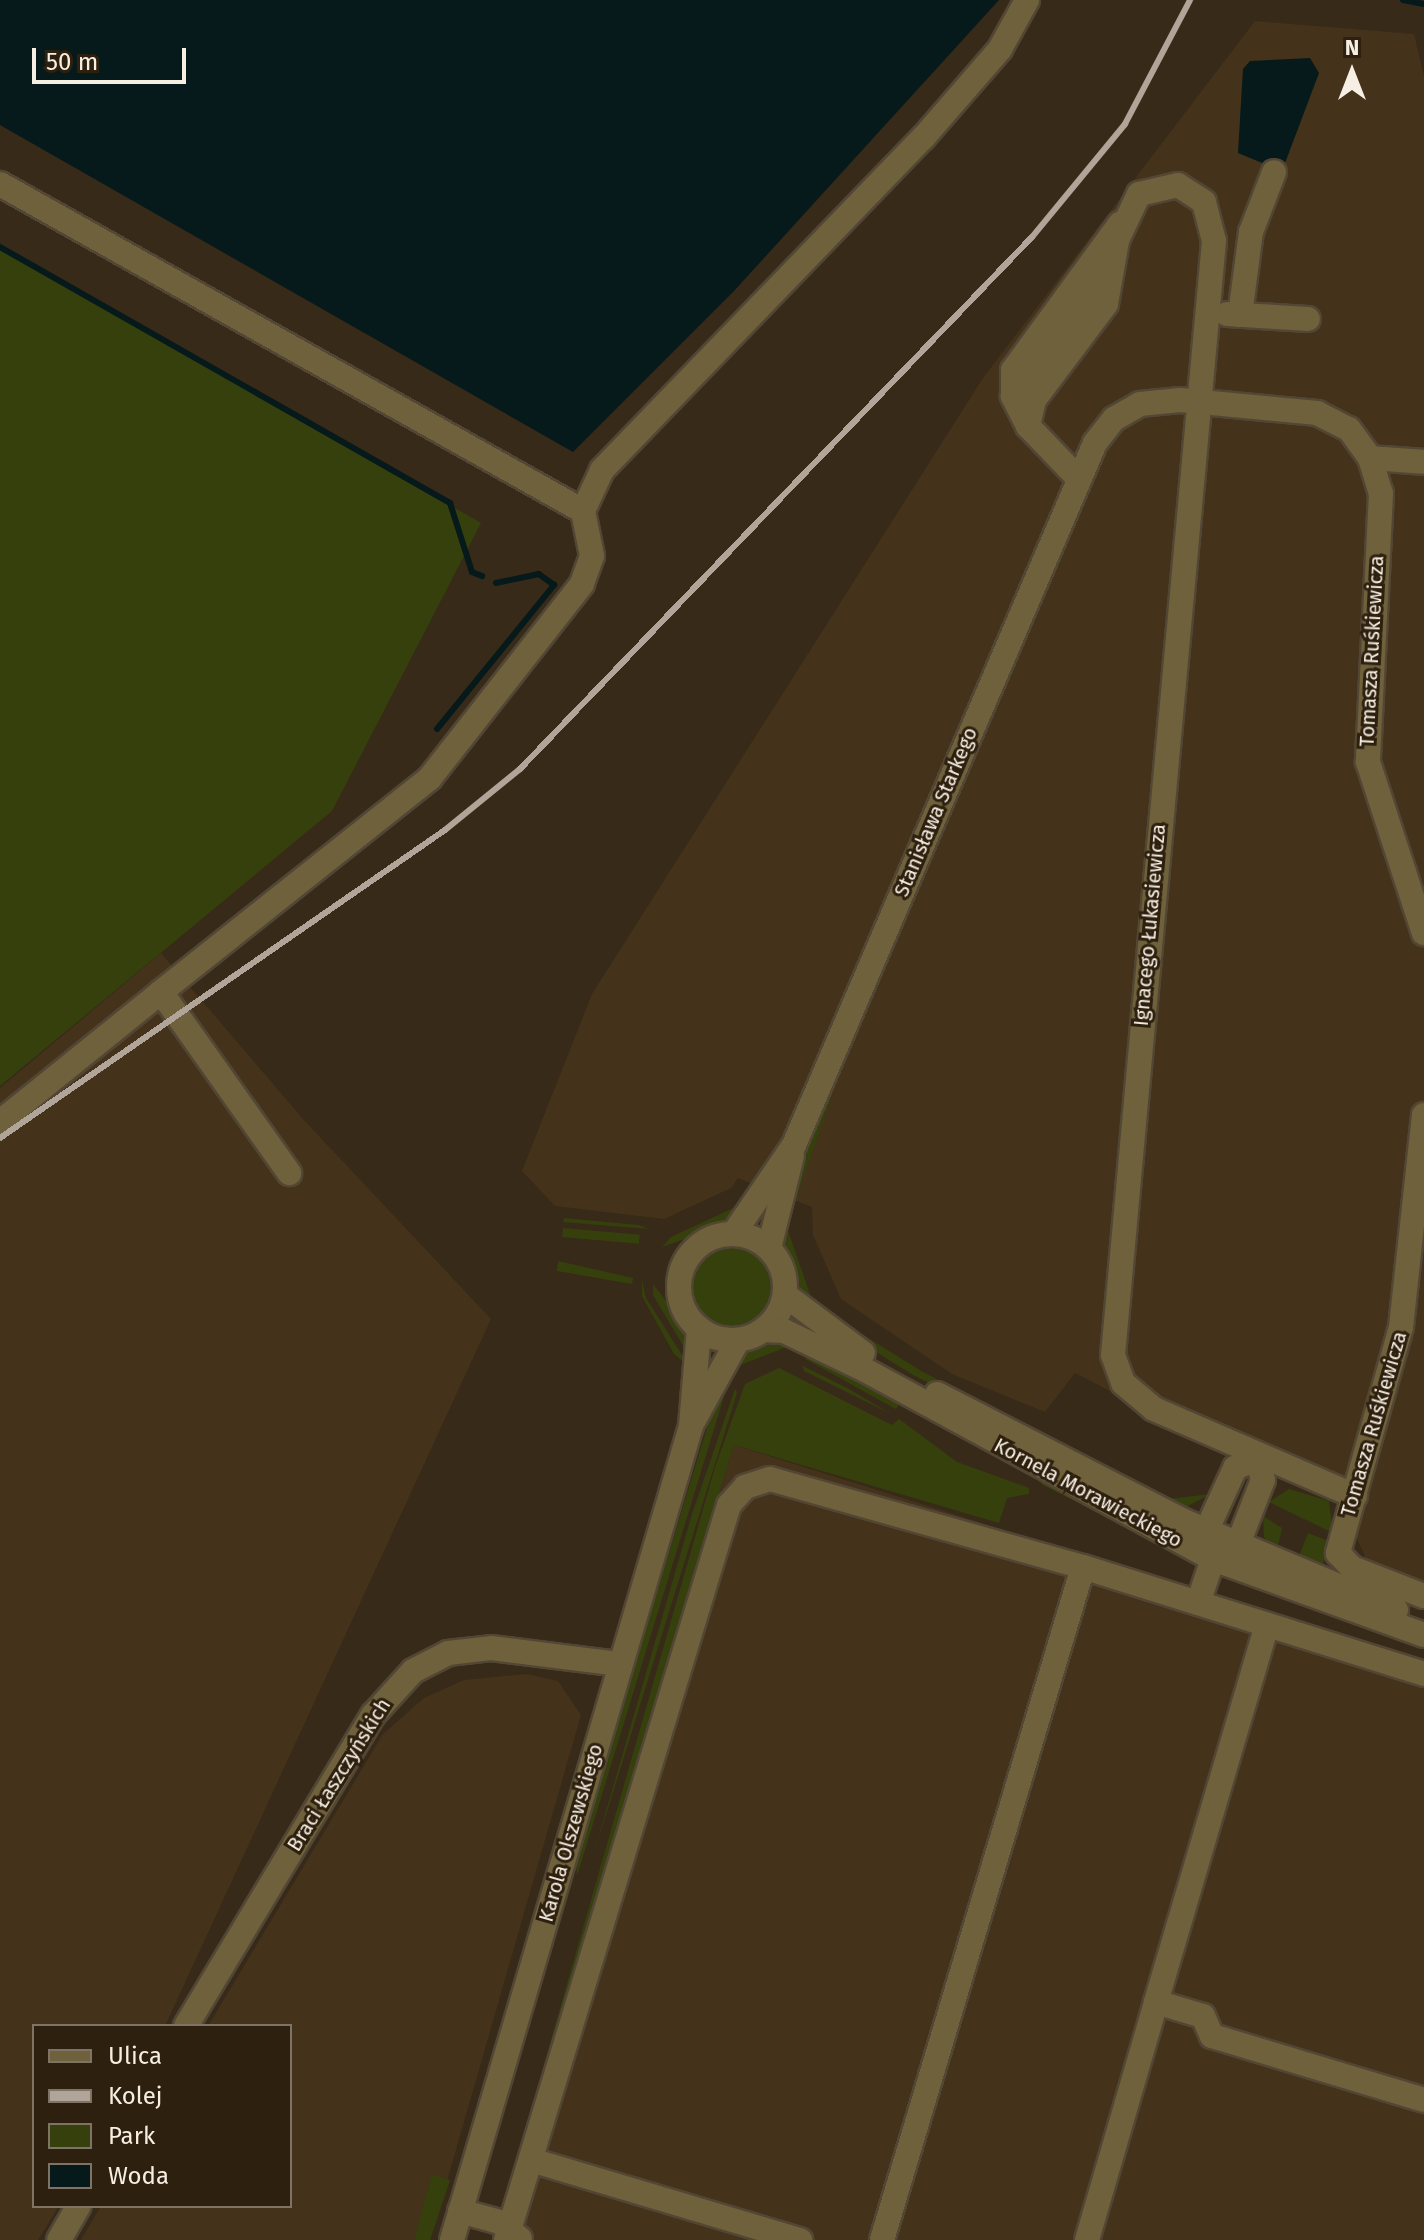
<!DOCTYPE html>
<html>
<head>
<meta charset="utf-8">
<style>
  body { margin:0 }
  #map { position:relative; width:1424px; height:2240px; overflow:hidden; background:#372a18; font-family:"Fira Sans",sans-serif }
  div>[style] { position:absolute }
  .built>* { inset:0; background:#44321a }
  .green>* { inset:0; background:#36400d; transform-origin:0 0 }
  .round { border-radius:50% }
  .water>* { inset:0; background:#06191b }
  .stream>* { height:6px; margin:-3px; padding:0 3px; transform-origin:3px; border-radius:3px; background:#06191b }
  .roads { filter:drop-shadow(2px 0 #524635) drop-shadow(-2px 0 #524635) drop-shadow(0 2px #524635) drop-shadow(0 -2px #524635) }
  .minor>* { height:24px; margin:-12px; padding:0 12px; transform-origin:12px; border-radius:12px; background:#6f613b }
  .minor>.ring { margin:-12px; padding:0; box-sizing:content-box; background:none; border:24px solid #6f613b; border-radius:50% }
  .rail>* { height:6px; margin:-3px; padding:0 3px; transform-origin:3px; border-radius:3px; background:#b0a598 }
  span { translate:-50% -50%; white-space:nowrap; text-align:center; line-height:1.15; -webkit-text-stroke:6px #2d200e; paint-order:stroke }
  .street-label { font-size:20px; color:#f8efe4 }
  .legend { position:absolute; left:32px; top:2024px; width:260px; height:184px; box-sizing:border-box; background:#2d200e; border:2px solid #7e7364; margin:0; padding:10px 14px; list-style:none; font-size:24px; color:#f8efe4 }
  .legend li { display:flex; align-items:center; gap:16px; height:40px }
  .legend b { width:40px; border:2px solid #7e7364 }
  .north { position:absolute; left:1312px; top:32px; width:80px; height:80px; -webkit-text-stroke:6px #2d200e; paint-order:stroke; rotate:0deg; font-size:22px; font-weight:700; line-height:32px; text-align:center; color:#f8efe4 }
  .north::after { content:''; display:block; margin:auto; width:28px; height:36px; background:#f8efe4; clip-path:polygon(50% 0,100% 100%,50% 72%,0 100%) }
  .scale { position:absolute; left:32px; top:48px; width:154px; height:36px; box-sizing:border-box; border:4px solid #f8efe4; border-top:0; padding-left:10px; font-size:24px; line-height:28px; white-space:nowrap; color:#f8efe4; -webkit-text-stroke:6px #2d200e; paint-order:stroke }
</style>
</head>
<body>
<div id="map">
  <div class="built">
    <div style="clip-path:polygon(1255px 21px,1414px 34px,1424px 76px,1424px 1586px,1370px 1568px,1356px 1536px,1367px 1504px,1190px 1432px,1075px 1373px,1045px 1412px,952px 1374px,841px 1299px,813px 1235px,812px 1207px,738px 1178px,731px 1188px,664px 1219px,555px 1206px,522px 1171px,592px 994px,983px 378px)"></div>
    <div style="clip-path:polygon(161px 953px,303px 1119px,491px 1319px,165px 2026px,34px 2026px,34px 2206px,59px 2206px,38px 2240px,0 2240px,0 1088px)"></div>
    <div style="clip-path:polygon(734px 1445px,1424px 1662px,1424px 2240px,491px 2240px)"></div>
    <div style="clip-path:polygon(527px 1674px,558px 1681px,581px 1715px,430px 2240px,81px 2240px,101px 2206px,290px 2206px,290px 2026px,208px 2026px,383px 1734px,424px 1698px,464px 1680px)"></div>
  </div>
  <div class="green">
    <div style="clip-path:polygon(0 246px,481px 523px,332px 811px,0 1086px)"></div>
    <div style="clip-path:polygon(827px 1097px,831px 1099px,794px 1205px,788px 1203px)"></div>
    <div style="clip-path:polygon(740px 1205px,726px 1224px,662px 1247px,671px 1237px)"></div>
    <div style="clip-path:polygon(564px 1218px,639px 1225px,649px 1229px,563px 1222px)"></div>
    <div style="clip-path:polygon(786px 1225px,811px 1297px,811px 1302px,796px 1291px,781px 1242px)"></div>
    <div style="left:563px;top:1228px;width:77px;height:9px;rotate:5deg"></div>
    <div class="round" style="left:690px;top:1243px;width:86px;height:86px"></div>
    <div style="clip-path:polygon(558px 1261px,633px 1278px,632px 1284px,557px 1271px)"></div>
    <div style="clip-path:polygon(642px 1280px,646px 1298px,689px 1366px,674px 1354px,642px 1296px)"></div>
    <div style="clip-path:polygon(653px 1284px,687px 1328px,688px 1354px,653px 1295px)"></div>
    <div style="clip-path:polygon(831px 1315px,923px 1372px,1168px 1499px,1211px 1494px,1182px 1509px,913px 1375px,825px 1320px)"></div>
    <div style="clip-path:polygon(770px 1339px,789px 1346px,735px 1367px,745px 1347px)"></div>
    <div style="left:810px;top:1350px;width:104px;height:10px;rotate:29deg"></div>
    <div style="clip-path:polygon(803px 1366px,849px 1389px,891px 1414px,804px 1371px)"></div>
    <div style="clip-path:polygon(779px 1368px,892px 1425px,899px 1419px,957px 1462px,1029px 1488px,1029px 1494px,1007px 1498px,999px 1523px,734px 1445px,540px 2078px,716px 1464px,745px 1384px)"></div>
    <div style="clip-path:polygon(720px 1385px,727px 1387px,577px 1876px,576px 1858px)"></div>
    <div style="clip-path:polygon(735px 1389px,737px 1393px,592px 1860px,692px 1514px)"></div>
    <div style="clip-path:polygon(1041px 1475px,1185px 1555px,1188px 1559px,1041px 1484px)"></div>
    <div style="clip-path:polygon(1289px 1489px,1329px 1501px,1333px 1533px,1269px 1502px)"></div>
    <div style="clip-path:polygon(1263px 1516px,1282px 1528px,1276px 1554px,1264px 1537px)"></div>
    <div style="left:1308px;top:1533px;width:25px;height:25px;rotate:21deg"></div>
    <div style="clip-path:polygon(432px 2175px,450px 2180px,430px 2240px,414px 2240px)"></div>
  </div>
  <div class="water">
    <div style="clip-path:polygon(0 0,999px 0,734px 291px,573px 452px,0 125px)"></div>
    <div style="clip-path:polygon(1310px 58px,1319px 73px,1282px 171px,1238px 153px,1243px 69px,1250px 61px)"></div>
  </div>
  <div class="stream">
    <div style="left:1403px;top:0;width:21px;rotate:11deg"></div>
    <div style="left:0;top:247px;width:518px;rotate:29.64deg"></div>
    <div style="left:450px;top:503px;width:72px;rotate:72.3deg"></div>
    <div style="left:472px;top:572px;width:11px;rotate:22deg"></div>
    <div style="left:437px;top:729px;width:186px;rotate:-50.9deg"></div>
    <div style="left:554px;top:585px;width:19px;rotate:-144deg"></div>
    <div style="left:539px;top:574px;width:44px;rotate:168.2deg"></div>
  </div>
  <div class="roads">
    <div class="minor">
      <div style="left:0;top:184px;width:668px;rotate:29.29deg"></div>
      <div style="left:583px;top:511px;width:46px;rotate:78.7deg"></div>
      <div style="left:592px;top:556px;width:30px;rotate:110deg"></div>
      <div style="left:582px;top:584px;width:246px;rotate:128.1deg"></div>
      <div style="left:430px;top:778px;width:344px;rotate:141.5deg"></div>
      <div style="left:1120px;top:224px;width:81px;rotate:99.9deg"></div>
      <div style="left:1106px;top:304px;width:120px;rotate:126.9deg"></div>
      <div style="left:1034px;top:400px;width:27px;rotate:103deg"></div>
      <div style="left:1028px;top:426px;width:34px;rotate:-117deg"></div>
      <div style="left:1013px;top:396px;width:26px;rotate:-90deg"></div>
      <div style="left:1013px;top:370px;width:181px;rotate:-53.8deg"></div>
      <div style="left:1227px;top:314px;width:81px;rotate:3.5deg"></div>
      <div style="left:1240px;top:315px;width:84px;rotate:-82.5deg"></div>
      <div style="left:1251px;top:232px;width:64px;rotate:-69deg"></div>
      <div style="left:1370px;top:458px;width:54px;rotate:4.2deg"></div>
      <div style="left:1078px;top:478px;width:72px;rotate:-133.9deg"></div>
      <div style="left:1028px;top:426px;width:54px;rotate:-86.8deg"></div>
      <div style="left:1031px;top:372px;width:104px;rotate:-52.8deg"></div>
      <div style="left:1094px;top:289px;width:105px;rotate:-64.7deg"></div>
      <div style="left:1139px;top:194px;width:40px;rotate:-13deg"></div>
      <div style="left:1178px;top:185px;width:31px;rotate:33deg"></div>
      <div style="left:1204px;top:202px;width:40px;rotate:75.6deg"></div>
      <div style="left:1214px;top:241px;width:1119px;rotate:95.18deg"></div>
      <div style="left:1113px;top:1355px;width:30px;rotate:70deg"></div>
      <div style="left:1123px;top:1383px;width:40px;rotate:40deg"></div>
      <div style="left:1154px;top:1409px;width:219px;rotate:23.4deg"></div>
      <div style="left:583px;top:511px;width:45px;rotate:-65.1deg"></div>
      <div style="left:602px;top:470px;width:462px;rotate:-46deg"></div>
      <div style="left:923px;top:138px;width:118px;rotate:-49.1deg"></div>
      <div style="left:1000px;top:49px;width:56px;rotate:-61.1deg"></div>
      <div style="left:1424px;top:1115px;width:213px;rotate:96.2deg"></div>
      <div style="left:1401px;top:1327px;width:235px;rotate:105.6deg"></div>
      <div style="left:1338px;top:1553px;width:21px;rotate:47deg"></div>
      <div style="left:1352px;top:1568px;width:77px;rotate:21.3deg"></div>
      <div style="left:0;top:1122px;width:207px;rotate:-38.9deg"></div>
      <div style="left:161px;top:992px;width:222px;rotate:54.7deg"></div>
      <div style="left:734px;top:1233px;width:107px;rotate:-55.7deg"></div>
      <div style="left:794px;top:1145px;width:764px;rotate:-66.79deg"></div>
      <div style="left:1095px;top:443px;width:31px;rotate:-52deg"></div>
      <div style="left:1114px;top:419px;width:30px;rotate:-30deg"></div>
      <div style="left:1140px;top:404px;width:40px;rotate:-5.7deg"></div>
      <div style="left:1180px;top:400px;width:138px;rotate:5.4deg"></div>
      <div style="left:1317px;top:413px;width:36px;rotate:27deg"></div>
      <div style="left:1349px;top:429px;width:36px;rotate:54deg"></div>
      <div style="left:1370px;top:458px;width:37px;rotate:73deg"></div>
      <div style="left:1381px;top:493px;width:269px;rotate:92.8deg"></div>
      <div style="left:1368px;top:762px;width:180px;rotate:71.9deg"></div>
      <div class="ring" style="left:679px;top:1234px;width:82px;height:82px"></div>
      <div style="left:769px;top:1248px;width:95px;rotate:-76deg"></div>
      <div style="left:785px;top:1295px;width:97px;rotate:36.6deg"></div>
      <div style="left:764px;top:1330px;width:20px;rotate:3deg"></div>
      <div style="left:784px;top:1331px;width:90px;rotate:25.7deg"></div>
      <div style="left:865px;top:1370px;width:396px;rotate:28.5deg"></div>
      <div style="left:1213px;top:1559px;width:224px;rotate:19.8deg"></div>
      <div style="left:937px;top:1394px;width:278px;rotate:27.2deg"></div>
      <div style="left:1184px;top:1521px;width:230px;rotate:22.8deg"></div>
      <div style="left:694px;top:1420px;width:91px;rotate:-61.2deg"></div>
      <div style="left:1225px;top:1551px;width:15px;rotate:-28deg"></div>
      <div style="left:1238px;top:1544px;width:69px;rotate:-68.7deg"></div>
      <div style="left:1263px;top:1480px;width:23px;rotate:-105deg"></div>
      <div style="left:1083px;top:1567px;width:357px;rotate:17.4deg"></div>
      <div style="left:1198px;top:1603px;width:46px;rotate:-71.2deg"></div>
      <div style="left:1213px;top:1559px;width:34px;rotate:-97deg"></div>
      <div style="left:1209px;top:1525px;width:63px;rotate:-65.5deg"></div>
      <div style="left:1235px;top:1468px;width:24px;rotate:-24deg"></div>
      <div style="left:1156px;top:2002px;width:393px;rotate:-73.6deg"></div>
      <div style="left:186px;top:2026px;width:363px;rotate:-59deg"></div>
      <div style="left:373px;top:1715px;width:59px;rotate:-47.7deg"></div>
      <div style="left:413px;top:1671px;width:39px;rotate:-27deg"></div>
      <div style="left:448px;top:1653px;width:43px;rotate:-6.6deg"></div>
      <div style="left:491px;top:1648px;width:130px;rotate:7.1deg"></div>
      <div style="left:531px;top:2160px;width:281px;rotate:16.6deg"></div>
      <div style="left:460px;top:2211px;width:41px;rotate:15.4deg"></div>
      <div style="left:500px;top:2222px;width:26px;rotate:40deg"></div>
      <div style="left:59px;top:2240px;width:39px;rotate:-60deg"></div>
      <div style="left:452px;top:2240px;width:848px;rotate:-73.64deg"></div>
      <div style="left:691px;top:1426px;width:98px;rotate:-85.3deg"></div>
      <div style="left:506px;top:2240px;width:768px;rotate:-73.12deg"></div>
      <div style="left:729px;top:1505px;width:24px;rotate:-48deg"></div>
      <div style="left:745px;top:1487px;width:26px;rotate:-18deg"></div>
      <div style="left:770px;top:1479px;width:325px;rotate:15.7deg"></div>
      <div style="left:1083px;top:1567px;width:702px;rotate:106.63deg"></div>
      <div style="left:1087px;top:2240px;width:248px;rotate:-73.8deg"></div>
      <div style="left:1156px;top:2002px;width:49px;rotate:16.6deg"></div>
      <div style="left:1203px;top:2016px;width:22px;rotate:66deg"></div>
      <div style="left:1212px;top:2036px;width:221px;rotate:16.8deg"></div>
    </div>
  </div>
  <div class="rail">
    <div style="left:0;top:1138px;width:541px;rotate:-34.69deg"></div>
    <div style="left:445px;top:830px;width:97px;rotate:-39.1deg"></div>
    <div style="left:520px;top:769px;width:738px;rotate:-46.1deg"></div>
    <div style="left:1032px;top:237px;width:146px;rotate:-50.5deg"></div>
    <div style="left:1125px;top:124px;width:140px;rotate:-62.3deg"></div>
  </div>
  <div class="street-label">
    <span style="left:1372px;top:651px;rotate:-87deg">Tomasza Ruśkiewicza</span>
    <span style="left:936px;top:812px;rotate:-67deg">Stanisława Starkego</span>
    <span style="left:1150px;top:925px;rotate:-85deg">Ignacego Łukasiewicza</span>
    <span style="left:1374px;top:1424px;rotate:-74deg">Tomasza Ruśkiewicza</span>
    <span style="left:1088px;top:1493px;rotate:28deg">Kornela Morawieckiego</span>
    <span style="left:339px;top:1775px;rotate:-58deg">Braci Łaszczyńskich</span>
    <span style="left:571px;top:1833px;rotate:-74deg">Karola Olszewskiego</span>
  </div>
  <ul class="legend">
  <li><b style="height:10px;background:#6f613b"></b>Ulica</li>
  <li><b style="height:10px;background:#b0a598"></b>Kolej</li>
  <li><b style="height:22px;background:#36400d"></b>Park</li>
  <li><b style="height:22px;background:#06191b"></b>Woda</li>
  </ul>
  <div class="north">N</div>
  <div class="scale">50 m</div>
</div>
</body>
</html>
